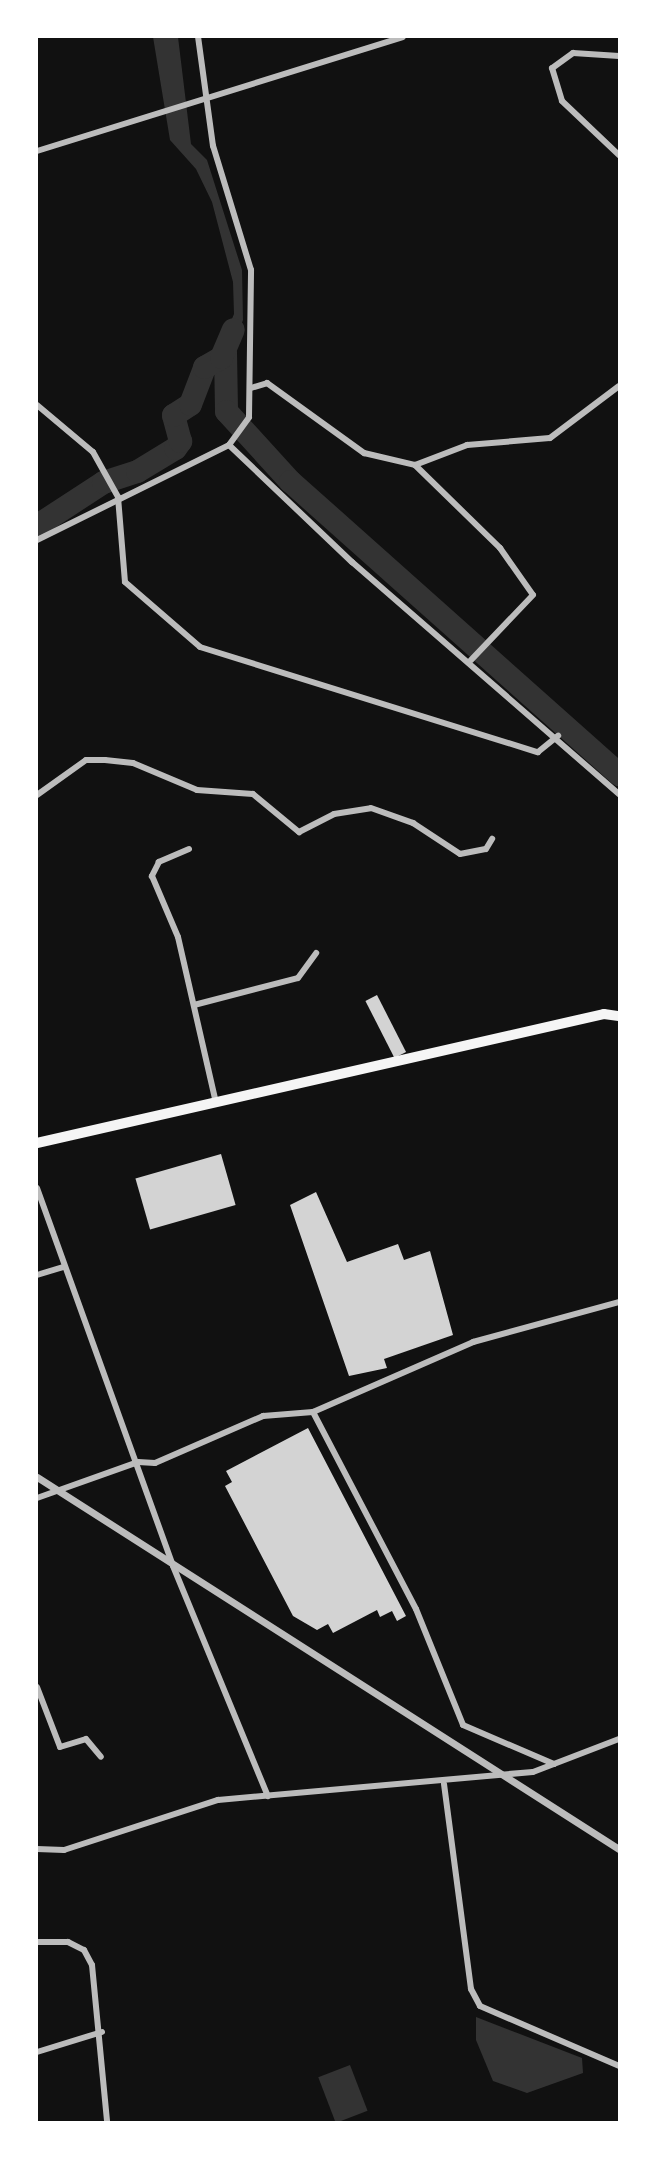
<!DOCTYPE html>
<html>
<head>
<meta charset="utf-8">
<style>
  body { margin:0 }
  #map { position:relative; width:656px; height:2159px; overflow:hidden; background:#111; font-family:"Space Grotesk",sans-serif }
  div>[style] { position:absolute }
  .water>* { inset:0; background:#333; transform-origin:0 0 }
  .river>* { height:23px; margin:-11.5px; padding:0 11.5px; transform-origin:11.5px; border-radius:11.5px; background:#333 }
  .building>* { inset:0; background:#d3d3d3; transform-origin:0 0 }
  .minor>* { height:6px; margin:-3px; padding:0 3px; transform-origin:3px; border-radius:3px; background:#bcbcbc }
  .tertiary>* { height:7px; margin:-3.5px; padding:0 3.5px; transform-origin:3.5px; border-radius:3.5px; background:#bcbcbc }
  .primary>* { height:10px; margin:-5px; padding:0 5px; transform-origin:5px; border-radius:5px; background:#f5f5f5 }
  span { translate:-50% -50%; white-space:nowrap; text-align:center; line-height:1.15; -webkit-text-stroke:7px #fff; paint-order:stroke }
  .frame { position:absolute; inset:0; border:38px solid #fff; pointer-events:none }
</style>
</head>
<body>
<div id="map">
  <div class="water">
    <div style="clip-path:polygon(153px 37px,178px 37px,191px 144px,207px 160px,242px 270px,243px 320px,228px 358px,217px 355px,234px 314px,233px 282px,212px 202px,196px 169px,170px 140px)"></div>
    <div style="clip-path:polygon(476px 2017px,582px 2058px,583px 2073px,527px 2093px,493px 2081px,476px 2040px)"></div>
    <div style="left:350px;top:2065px;width:49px;height:34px;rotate:69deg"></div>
  </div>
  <div class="river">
    <div style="left:225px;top:352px;width:59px;rotate:89deg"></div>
    <div style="left:226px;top:411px;width:95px;rotate:47.6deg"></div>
    <div style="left:290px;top:481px;width:441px;rotate:41.7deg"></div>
    <div style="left:37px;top:525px;width:79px;rotate:-33.1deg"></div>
    <div style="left:103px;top:482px;width:36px;rotate:-18deg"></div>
    <div style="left:137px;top:471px;width:44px;rotate:-31.2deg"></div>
    <div style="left:175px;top:448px;width:9px;rotate:-54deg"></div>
    <div style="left:180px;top:441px;width:27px;rotate:-105deg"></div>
    <div style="left:173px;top:415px;width:20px;rotate:-33deg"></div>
    <div style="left:190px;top:404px;width:40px;rotate:-69deg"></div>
    <div style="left:204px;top:367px;width:20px;rotate:-30deg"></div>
    <div style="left:221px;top:357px;width:30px;rotate:-67deg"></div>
  </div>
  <div class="building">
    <div style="left:377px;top:995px;width:64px;height:13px;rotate:63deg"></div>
    <div style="left:221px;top:1154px;width:53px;height:89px;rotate:74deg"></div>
    <div style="clip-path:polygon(316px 1192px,347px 1262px,398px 1244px,404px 1260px,430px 1251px,453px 1335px,384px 1359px,387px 1368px,349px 1376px,290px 1205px)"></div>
    <div style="clip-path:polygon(308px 1428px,406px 1616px,397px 1621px,392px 1611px,380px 1617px,377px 1610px,333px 1633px,328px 1624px,317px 1630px,293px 1616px,225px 1486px,232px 1482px,226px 1471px)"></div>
  </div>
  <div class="minor">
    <div style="left:619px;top:56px;width:46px;rotate:-176.3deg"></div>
    <div style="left:573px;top:53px;width:26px;rotate:144deg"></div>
    <div style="left:552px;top:68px;width:34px;rotate:73deg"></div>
    <div style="left:562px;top:101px;width:79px;rotate:43.5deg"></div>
    <div style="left:37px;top:151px;width:383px;rotate:-17.3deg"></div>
    <div style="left:251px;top:388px;width:17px;rotate:-17deg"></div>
    <div style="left:267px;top:383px;width:120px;rotate:35.8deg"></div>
    <div style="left:364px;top:453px;width:52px;rotate:13.2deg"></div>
    <div style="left:415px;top:465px;width:119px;rotate:44.3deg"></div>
    <div style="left:500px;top:548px;width:57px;rotate:54.9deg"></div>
    <div style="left:533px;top:595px;width:90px;rotate:133.6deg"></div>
    <div style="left:37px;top:405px;width:73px;rotate:40deg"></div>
    <div style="left:93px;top:452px;width:51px;rotate:60.9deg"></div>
    <div style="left:118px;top:497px;width:85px;rotate:85.3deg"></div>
    <div style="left:125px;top:582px;width:99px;rotate:40.9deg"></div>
    <div style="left:200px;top:647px;width:354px;rotate:17.3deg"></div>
    <div style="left:538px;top:752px;width:26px;rotate:-39deg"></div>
    <div style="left:229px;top:445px;width:170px;rotate:43.6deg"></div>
    <div style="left:352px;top:562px;width:354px;rotate:41deg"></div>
    <div style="left:415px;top:465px;width:56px;rotate:-21deg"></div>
    <div style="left:467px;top:445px;width:83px;rotate:-4.8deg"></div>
    <div style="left:550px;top:438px;width:86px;rotate:-37deg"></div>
    <div style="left:37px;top:540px;width:214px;rotate:-26.3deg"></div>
    <div style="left:229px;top:445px;width:34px;rotate:-54deg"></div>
    <div style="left:249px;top:417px;width:147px;rotate:-89.2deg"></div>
    <div style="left:251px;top:270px;width:130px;rotate:-107deg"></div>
    <div style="left:213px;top:146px;width:110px;rotate:-97.8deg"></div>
    <div style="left:37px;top:795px;width:60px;rotate:-35.5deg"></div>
    <div style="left:86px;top:760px;width:19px"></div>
    <div style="left:105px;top:760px;width:28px;rotate:6deg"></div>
    <div style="left:133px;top:763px;width:69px;rotate:22.9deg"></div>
    <div style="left:197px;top:790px;width:56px;rotate:4.1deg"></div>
    <div style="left:253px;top:794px;width:60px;rotate:39.6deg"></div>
    <div style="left:299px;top:832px;width:39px;rotate:-27deg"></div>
    <div style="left:334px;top:814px;width:37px;rotate:-9deg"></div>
    <div style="left:371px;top:808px;width:45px;rotate:19.7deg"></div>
    <div style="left:413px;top:823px;width:56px;rotate:33.4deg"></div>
    <div style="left:460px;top:854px;width:26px;rotate:-11deg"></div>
    <div style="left:486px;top:849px;width:12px;rotate:-59deg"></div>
    <div style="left:189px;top:849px;width:33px;rotate:157deg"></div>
    <div style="left:159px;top:862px;width:16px;rotate:117deg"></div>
    <div style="left:152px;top:876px;width:66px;rotate:66.9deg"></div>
    <div style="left:178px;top:937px;width:170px;rotate:77.1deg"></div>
    <div style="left:194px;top:1005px;width:107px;rotate:-14.6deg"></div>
    <div style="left:298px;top:978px;width:31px;rotate:-54deg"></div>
    <div style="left:37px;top:1188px;width:402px;rotate:70.2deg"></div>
    <div style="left:173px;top:1566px;width:249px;rotate:67.6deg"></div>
    <div style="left:37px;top:1275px;width:28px;rotate:-17deg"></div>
    <div style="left:313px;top:1412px;width:222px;rotate:62.4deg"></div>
    <div style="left:416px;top:1609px;width:125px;rotate:67.9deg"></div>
    <div style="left:463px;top:1725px;width:99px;rotate:23.2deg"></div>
    <div style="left:37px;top:1498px;width:107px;rotate:-19.6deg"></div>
    <div style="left:138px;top:1462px;width:17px;rotate:3deg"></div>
    <div style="left:155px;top:1463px;width:118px;rotate:-23.5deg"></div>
    <div style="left:263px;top:1416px;width:50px;rotate:-4.6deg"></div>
    <div style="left:313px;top:1412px;width:175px;rotate:-23.6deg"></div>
    <div style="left:473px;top:1342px;width:151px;rotate:-15.3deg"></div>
    <div style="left:37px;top:1687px;width:64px;rotate:69deg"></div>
    <div style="left:60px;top:1747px;width:27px;rotate:-17deg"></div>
    <div style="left:86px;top:1739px;width:23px;rotate:50deg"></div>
    <div style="left:444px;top:1784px;width:207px;rotate:82.5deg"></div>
    <div style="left:471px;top:1989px;width:19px;rotate:62deg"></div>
    <div style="left:480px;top:2006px;width:151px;rotate:23.3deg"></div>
    <div style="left:37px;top:1849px;width:27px;rotate:2deg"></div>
    <div style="left:64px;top:1850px;width:162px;rotate:-18deg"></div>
    <div style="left:218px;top:1800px;width:316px;rotate:-5.1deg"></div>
    <div style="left:533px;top:1772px;width:92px;rotate:-21deg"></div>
    <div style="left:37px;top:1942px;width:31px"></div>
    <div style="left:68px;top:1942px;width:18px;rotate:27deg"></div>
    <div style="left:84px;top:1950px;width:17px;rotate:62deg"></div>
    <div style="left:92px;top:1965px;width:158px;rotate:84.5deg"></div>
    <div style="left:37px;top:2052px;width:68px;rotate:-17.1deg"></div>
  </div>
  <div class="tertiary">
    <div style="left:37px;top:1477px;width:691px;rotate:32.59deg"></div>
  </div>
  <div class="primary">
    <div style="left:37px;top:1143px;width:581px;rotate:-12.82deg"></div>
    <div style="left:604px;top:1014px;width:15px;rotate:8deg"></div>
  </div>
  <div class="frame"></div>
</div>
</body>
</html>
